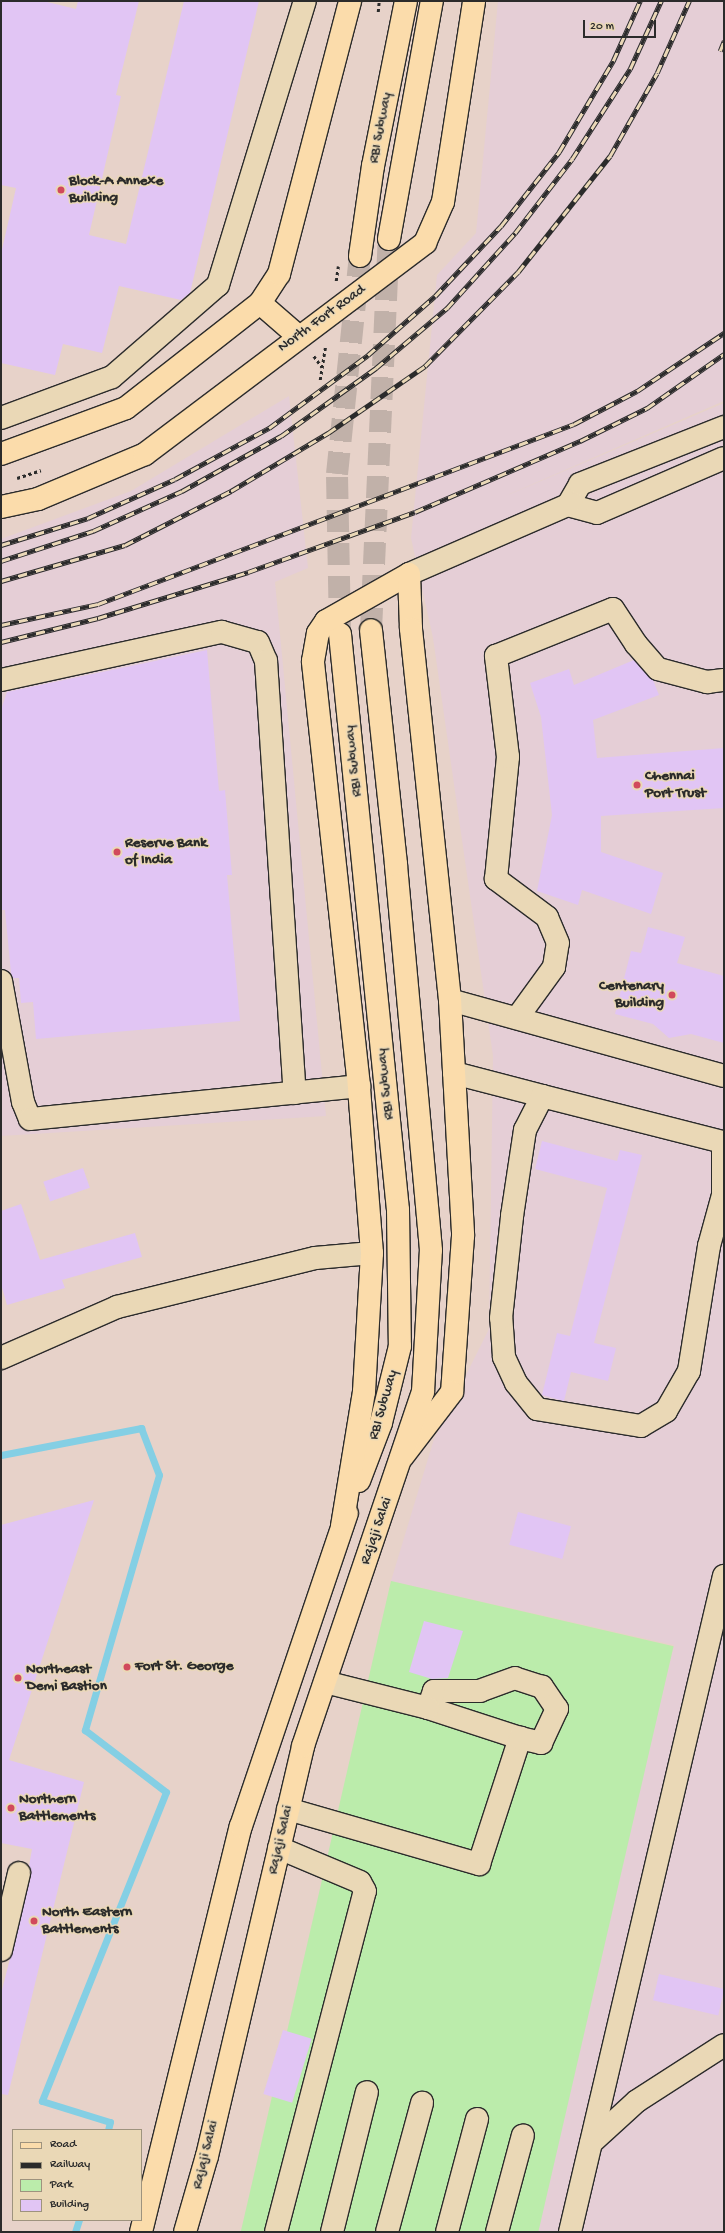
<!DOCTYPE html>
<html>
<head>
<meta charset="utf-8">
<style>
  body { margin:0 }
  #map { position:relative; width:725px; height:2233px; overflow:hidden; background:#e7d2c9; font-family:"Gochi Hand",sans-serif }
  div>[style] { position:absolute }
  .built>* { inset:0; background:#e5ced6 }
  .green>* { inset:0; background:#bbecab; transform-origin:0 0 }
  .stream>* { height:7px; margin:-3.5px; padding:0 3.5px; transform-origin:3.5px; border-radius:3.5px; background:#84cfe4 }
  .building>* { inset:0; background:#e1c5f4; transform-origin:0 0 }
  .major-tunnel>* { height:22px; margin-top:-11px; transform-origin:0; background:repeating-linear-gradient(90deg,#c1b1a9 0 22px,transparent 0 33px) }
  .path>* { height:2.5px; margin-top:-1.25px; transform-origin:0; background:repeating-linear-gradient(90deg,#2b2b2b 0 3px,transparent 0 6px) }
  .roads { filter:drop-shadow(1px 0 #2b2b2b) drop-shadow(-1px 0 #2b2b2b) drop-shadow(0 1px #2b2b2b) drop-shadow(0 -1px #2b2b2b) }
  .minor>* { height:22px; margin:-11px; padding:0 11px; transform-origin:11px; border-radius:11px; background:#ead8b6 }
  .major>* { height:22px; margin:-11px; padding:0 11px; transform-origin:11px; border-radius:11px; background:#fbdcab }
  .rail>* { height:4.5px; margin-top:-2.25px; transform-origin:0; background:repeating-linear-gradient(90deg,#ead8b6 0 9px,#2b2b2b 0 18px); box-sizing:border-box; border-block:1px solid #2b2b2b }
  .dots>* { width:11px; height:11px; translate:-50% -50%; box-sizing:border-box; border:2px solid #ead8b6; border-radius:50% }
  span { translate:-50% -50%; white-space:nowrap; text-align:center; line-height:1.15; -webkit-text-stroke:3px #ead8b6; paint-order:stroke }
  .street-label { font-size:15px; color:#2b2b2b }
  .poi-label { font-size:15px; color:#2b2b2b; font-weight:700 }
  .left { translate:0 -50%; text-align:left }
  .right { translate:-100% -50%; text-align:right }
  .frame { position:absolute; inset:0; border:2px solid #2b2b2b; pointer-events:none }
  .legend { position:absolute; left:12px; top:2129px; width:130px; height:92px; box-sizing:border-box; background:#ead8b6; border:1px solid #9e937e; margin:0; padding:5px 7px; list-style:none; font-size:12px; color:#2b2b2b }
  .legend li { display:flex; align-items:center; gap:8px; height:20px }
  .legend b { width:20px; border:1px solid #9e937e }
  .scale { position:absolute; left:583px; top:20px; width:73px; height:18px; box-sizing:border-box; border:2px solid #2b2b2b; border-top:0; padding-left:5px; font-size:12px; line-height:14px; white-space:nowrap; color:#2b2b2b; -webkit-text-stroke:3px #ead8b6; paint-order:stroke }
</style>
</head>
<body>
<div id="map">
  <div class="built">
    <div style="clip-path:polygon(498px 1px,724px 1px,724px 401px,489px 503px,724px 403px,724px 2232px,532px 2232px,674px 1645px,391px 1581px,434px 1439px,489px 1329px,493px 1056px,433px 638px,411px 538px,437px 275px,476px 233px)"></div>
    <div style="clip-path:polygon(289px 396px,308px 568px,275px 582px,326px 1116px,1px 1136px,1px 539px,131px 491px)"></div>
  </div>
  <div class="green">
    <div style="left:391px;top:1581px;width:290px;height:670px;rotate:13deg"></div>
  </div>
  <div class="stream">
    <div style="left:1px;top:1455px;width:143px;rotate:-10.9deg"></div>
    <div style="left:141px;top:1428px;width:50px;rotate:69deg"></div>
    <div style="left:159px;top:1475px;width:266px;rotate:106.2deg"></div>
    <div style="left:85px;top:1730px;width:102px;rotate:37.4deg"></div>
    <div style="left:166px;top:1792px;width:333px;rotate:111.9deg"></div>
    <div style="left:42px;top:2101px;width:71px;rotate:17.2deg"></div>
    <div style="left:110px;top:2122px;width:8px;rotate:104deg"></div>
    <div style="left:75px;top:2232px;width:13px;rotate:-72deg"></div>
  </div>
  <div class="building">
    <div style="clip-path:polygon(1px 1px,43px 1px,76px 9px,78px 1px,139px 1px,116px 95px,121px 96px,89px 235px,126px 244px,184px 1px,259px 1px,190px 293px,181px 300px,119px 286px,102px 353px,63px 344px,55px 375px,1px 363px,1px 254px,16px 188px,1px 185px)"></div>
    <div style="clip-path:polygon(207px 650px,219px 791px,225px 790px,232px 875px,227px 875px,240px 1021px,36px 1039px,33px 1002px,21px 1003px,19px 978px,13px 978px,11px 973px,5px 910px,1px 910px,1px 710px,7px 692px)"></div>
    <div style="clip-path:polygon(634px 660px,653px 680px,659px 695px,593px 720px,597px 758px,724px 748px,724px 808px,601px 816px,601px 852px,663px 873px,651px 914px,582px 890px,578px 905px,537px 891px,552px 815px,541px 717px,530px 683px,569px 669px,574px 685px)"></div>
    <div style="clip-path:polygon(648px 927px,685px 937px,677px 963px,724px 976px,724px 1043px,691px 1034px,669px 1038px,653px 1024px,615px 1014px,631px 951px,641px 953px)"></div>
    <div style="clip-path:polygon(542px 1141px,617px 1161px,620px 1150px,642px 1155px,594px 1343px,616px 1348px,608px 1381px,571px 1372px,564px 1401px,542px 1395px,557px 1333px,570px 1336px,607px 1188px,535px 1169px)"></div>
    <div style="left:83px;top:1168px;width:21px;height:42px;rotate:71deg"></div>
    <div style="clip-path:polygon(21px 1204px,40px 1260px,135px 1233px,142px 1257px,62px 1280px,65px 1288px,7px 1305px,1px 1284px,1px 1211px)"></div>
    <div style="clip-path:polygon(94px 1500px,9px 1760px,84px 1782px,8px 2095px,1px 2094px,1px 1994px,31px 1876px,29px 1866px,32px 1849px,1px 1843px,1px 1525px)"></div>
    <div style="left:518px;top:1512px;width:55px;height:34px;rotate:15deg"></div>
    <div style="clip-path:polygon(424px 1621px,463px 1631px,448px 1678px,432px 1679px,409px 1672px)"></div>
    <div style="left:659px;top:1974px;width:67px;height:27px;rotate:13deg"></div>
    <div style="left:283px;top:2030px;width:30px;height:67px;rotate:17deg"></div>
  </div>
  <div class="major-tunnel">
    <div style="left:371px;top:630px;width:391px;rotate:-87.4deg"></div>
    <div style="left:340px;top:631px;width:157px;rotate:-91.1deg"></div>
    <div style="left:337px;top:474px;width:219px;rotate:-84deg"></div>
  </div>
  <div class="path">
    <div style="left:378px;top:12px;width:11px;rotate:-85deg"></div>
    <div style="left:336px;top:281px;width:15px;rotate:-82deg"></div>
    <div style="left:314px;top:356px;width:14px;rotate:54deg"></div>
    <div style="left:320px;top:380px;width:33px;rotate:-81deg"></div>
    <div style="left:17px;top:478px;width:25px;rotate:-18deg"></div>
  </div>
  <div class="roads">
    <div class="minor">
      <div style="left:1px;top:418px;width:118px;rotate:-20.3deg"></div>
      <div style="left:112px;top:377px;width:140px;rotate:-41deg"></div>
      <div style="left:218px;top:285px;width:297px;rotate:-73deg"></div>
      <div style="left:568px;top:505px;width:30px;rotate:15deg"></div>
      <div style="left:597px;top:513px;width:138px;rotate:-23.4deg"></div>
      <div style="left:409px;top:574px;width:173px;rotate:-23.5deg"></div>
      <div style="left:568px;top:505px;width:24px;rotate:-60deg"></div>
      <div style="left:580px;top:484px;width:155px;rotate:-21.6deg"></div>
      <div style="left:1px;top:680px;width:226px;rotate:-12.3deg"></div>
      <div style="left:222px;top:632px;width:37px;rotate:16deg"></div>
      <div style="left:258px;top:642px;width:21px;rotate:67deg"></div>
      <div style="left:266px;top:661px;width:433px;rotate:86.2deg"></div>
      <div style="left:1px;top:981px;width:123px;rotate:79.7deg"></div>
      <div style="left:23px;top:1102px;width:18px;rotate:68deg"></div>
      <div style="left:30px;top:1119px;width:331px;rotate:-5.7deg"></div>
      <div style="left:450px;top:1000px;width:284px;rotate:15.5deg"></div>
      <div style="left:517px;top:1018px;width:63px;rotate:-54deg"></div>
      <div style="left:554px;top:967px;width:24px;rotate:-81deg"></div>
      <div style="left:558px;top:943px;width:28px;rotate:-113deg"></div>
      <div style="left:547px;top:917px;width:64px;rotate:-143.3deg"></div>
      <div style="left:496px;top:879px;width:123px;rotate:-84.4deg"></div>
      <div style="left:508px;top:757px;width:102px;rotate:-96.8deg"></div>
      <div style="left:496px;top:656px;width:126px;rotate:-21.9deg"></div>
      <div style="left:613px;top:609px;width:42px;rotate:56.7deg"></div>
      <div style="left:636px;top:644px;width:33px;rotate:49deg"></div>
      <div style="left:658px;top:669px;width:51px;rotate:14.9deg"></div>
      <div style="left:707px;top:682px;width:17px;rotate:-7deg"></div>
      <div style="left:454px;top:1073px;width:91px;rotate:14.6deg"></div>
      <div style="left:542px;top:1096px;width:187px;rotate:14.3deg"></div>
      <div style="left:723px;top:1142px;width:53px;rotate:90deg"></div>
      <div style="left:723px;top:1195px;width:53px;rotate:105.4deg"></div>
      <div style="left:709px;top:1246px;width:127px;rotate:99.1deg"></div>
      <div style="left:689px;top:1371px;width:46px;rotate:119.9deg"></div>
      <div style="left:666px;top:1411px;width:29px;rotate:149deg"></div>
      <div style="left:641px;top:1426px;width:105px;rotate:-170.7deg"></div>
      <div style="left:537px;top:1409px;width:33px;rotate:-129deg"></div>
      <div style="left:516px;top:1383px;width:29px;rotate:-115deg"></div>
      <div style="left:504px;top:1357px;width:39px;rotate:-94deg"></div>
      <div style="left:501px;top:1318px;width:103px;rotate:-83.8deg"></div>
      <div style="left:512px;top:1216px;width:87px;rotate:-81.4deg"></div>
      <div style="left:525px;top:1130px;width:38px;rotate:-63deg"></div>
      <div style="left:1px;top:1358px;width:127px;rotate:-23.7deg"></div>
      <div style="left:117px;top:1307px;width:204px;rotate:-13.9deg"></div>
      <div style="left:315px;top:1258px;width:57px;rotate:-5deg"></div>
      <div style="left:428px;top:1708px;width:97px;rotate:18.1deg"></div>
      <div style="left:288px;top:1809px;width:199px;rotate:16.1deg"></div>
      <div style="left:479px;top:1864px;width:133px;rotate:-72deg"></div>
      <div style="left:520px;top:1738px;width:22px;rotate:13deg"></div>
      <div style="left:541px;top:1743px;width:38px;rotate:-65deg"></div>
      <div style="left:557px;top:1709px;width:27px;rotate:-124deg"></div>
      <div style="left:542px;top:1687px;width:28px;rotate:-162deg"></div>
      <div style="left:515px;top:1678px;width:37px;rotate:160deg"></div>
      <div style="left:480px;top:1691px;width:46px;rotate:180deg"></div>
      <div style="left:434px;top:1691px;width:18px;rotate:109deg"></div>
      <div style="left:428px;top:1708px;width:106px;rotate:-165.8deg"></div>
      <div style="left:1px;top:1950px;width:79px;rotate:-76.8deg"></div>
      <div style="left:591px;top:2143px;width:62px;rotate:-42.4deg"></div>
      <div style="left:637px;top:2101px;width:103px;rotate:-32.8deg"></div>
      <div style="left:276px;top:2232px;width:352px;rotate:-75.4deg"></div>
      <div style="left:365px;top:1891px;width:10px;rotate:-119deg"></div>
      <div style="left:360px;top:1882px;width:88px;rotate:-157.2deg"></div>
      <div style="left:332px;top:2232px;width:144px;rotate:-76deg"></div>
      <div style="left:387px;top:2232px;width:134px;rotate:-74.8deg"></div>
      <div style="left:447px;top:2232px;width:117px;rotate:-75.1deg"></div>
      <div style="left:497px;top:2232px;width:100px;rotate:-75deg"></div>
      <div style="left:570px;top:2232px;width:674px;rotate:-76.79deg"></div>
    </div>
    <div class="major">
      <div style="left:389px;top:239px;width:242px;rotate:-79.8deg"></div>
      <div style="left:360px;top:256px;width:91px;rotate:-81.8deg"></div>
      <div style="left:373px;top:166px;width:168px;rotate:-78.7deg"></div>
      <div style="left:260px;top:303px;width:50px;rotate:41deg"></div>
      <div style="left:1px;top:454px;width:133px;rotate:-20.2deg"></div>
      <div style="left:126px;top:408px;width:170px;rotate:-38.1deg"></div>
      <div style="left:260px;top:303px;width:35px;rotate:-57deg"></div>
      <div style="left:279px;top:274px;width:282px;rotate:-75.4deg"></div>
      <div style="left:1px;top:507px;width:38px;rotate:-12deg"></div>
      <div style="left:38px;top:499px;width:116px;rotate:-22.8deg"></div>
      <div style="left:145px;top:454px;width:351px;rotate:-37deg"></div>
      <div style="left:425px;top:243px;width:45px;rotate:-66.3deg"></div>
      <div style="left:443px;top:202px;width:203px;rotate:-81.2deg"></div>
      <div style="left:340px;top:634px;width:579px;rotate:84.25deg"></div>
      <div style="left:398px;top:1210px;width:136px;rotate:89.2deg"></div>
      <div style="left:400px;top:1346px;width:79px;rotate:103.9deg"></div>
      <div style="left:381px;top:1423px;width:62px;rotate:110.8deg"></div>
      <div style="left:342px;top:1526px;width:136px;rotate:-80.7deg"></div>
      <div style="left:364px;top:1392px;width:139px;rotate:-86.7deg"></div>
      <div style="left:372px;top:1253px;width:168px;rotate:-94.5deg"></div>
      <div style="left:359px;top:1086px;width:427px;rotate:-96.2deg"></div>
      <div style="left:313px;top:661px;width:28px;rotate:-80deg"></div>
      <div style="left:318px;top:633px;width:14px;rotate:-56deg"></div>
      <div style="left:326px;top:621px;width:95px;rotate:-29.5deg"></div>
      <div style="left:409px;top:574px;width:55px;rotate:87.9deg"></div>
      <div style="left:411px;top:629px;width:373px;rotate:84deg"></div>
      <div style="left:450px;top:1000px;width:236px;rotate:86.8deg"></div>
      <div style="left:463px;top:1236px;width:156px;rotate:94deg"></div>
      <div style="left:452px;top:1392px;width:81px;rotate:127.4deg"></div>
      <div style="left:141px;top:2232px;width:418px;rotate:-76.2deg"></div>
      <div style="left:241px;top:1826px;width:330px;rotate:-71.3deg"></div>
      <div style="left:185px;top:2232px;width:79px;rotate:-73.9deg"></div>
      <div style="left:207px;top:2156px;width:421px;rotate:-76.8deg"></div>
      <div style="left:303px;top:1746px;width:374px;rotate:-71.3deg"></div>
      <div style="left:423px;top:1392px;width:142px;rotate:-86.8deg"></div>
      <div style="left:431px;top:1250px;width:388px;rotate:-95.2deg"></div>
      <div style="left:396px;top:864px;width:235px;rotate:-96.1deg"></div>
    </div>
  </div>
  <div class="rail">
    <div style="left:720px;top:51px;width:11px;rotate:-68deg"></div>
    <div style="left:1px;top:545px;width:91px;rotate:-17.2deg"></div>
    <div style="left:88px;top:518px;width:95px;rotate:-24.1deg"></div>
    <div style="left:175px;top:479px;width:107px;rotate:-28.5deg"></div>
    <div style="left:269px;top:428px;width:123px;rotate:-36.4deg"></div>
    <div style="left:368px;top:355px;width:89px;rotate:-41.4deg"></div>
    <div style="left:435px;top:296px;width:96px;rotate:-46.7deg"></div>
    <div style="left:501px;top:226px;width:94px;rotate:-51.9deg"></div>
    <div style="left:559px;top:152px;width:106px;rotate:-59.3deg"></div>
    <div style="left:613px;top:61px;width:66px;rotate:-65.8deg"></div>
    <div style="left:1px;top:561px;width:97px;rotate:-18.1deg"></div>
    <div style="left:93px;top:531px;width:98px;rotate:-24.2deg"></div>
    <div style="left:182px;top:491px;width:113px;rotate:-29.1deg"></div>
    <div style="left:281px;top:436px;width:117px;rotate:-35.6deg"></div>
    <div style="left:376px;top:368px;width:93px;rotate:-40.2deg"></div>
    <div style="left:447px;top:308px;width:101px;rotate:-47.8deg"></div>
    <div style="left:515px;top:233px;width:93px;rotate:-52.4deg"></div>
    <div style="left:572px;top:159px;width:107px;rotate:-57.2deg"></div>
    <div style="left:630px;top:69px;width:75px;rotate:-65.5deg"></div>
    <div style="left:1px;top:581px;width:129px;rotate:-16.2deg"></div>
    <div style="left:125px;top:545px;width:119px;rotate:-27deg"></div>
    <div style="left:231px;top:491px;width:113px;rotate:-30.9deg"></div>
    <div style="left:328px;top:433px;width:118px;rotate:-34.6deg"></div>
    <div style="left:425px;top:366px;width:132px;rotate:-45.3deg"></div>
    <div style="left:518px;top:272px;width:148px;rotate:-51.6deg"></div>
    <div style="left:610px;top:156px;width:95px;rotate:-60.5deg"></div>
    <div style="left:657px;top:73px;width:79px;rotate:-66deg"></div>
    <div style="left:1px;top:625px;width:99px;rotate:-12.2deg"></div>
    <div style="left:98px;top:604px;width:509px;rotate:-20.71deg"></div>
    <div style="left:574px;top:424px;width:71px;rotate:-27.6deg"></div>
    <div style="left:637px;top:391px;width:105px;rotate:-33.7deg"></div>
    <div style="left:1px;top:642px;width:100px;rotate:-13.9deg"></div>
    <div style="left:98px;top:618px;width:157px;rotate:-17deg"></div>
    <div style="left:248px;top:572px;width:177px;rotate:-19.8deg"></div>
    <div style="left:415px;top:512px;width:180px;rotate:-23.3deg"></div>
    <div style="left:580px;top:441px;width:75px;rotate:-26.2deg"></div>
    <div style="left:647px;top:408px;width:94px;rotate:-35deg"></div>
  </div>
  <div class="dots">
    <div style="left:61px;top:190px;background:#d1495b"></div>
    <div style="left:637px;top:785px;background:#d1495b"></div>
    <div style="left:117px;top:852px;background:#d1495b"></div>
    <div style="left:672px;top:995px;background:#d1495b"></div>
    <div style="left:127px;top:1667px;background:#d1495b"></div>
    <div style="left:18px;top:1678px;background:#d1495b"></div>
    <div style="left:11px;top:1808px;background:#d1495b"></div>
    <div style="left:34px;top:1921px;background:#d1495b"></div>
  </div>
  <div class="street-label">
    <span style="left:381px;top:128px;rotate:-79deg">RBI Subway</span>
    <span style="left:322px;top:319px;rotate:-36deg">North Fort Road</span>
    <span style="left:354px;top:761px;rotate:-96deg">RBI Subway</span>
    <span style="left:386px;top:1084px;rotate:-96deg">RBI Subway</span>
    <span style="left:384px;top:1405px;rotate:-74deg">RBI Subway</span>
    <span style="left:377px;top:1531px;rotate:-71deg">Rajaji Salai</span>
    <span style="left:281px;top:1840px;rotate:-77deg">Rajaji Salai</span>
    <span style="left:206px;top:2155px;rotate:-76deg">Rajaji Salai</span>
  </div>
  <div class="poi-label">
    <span class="left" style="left:69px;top:190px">Block-A Annexe<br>Building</span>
    <span class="left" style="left:645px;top:785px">Chennai<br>Port Trust</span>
    <span class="left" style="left:125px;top:852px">Reserve Bank<br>of India</span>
    <span class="right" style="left:664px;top:995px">Centenary<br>Building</span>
    <span class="left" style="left:135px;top:1667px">Fort St. George</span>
    <span class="left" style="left:26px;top:1678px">Northeast<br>Demi Bastion</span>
    <span class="left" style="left:19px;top:1808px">Northern<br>Battlements</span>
    <span class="left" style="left:42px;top:1921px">North Eastern<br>Battlements</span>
  </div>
  <div class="frame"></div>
  <ul class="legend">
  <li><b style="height:5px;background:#fbdcab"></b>Road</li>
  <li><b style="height:5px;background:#2b2b2b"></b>Railway</li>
  <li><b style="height:11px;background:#bbecab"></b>Park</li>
  <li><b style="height:11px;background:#e1c5f4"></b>Building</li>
  </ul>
  <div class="scale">20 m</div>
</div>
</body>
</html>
